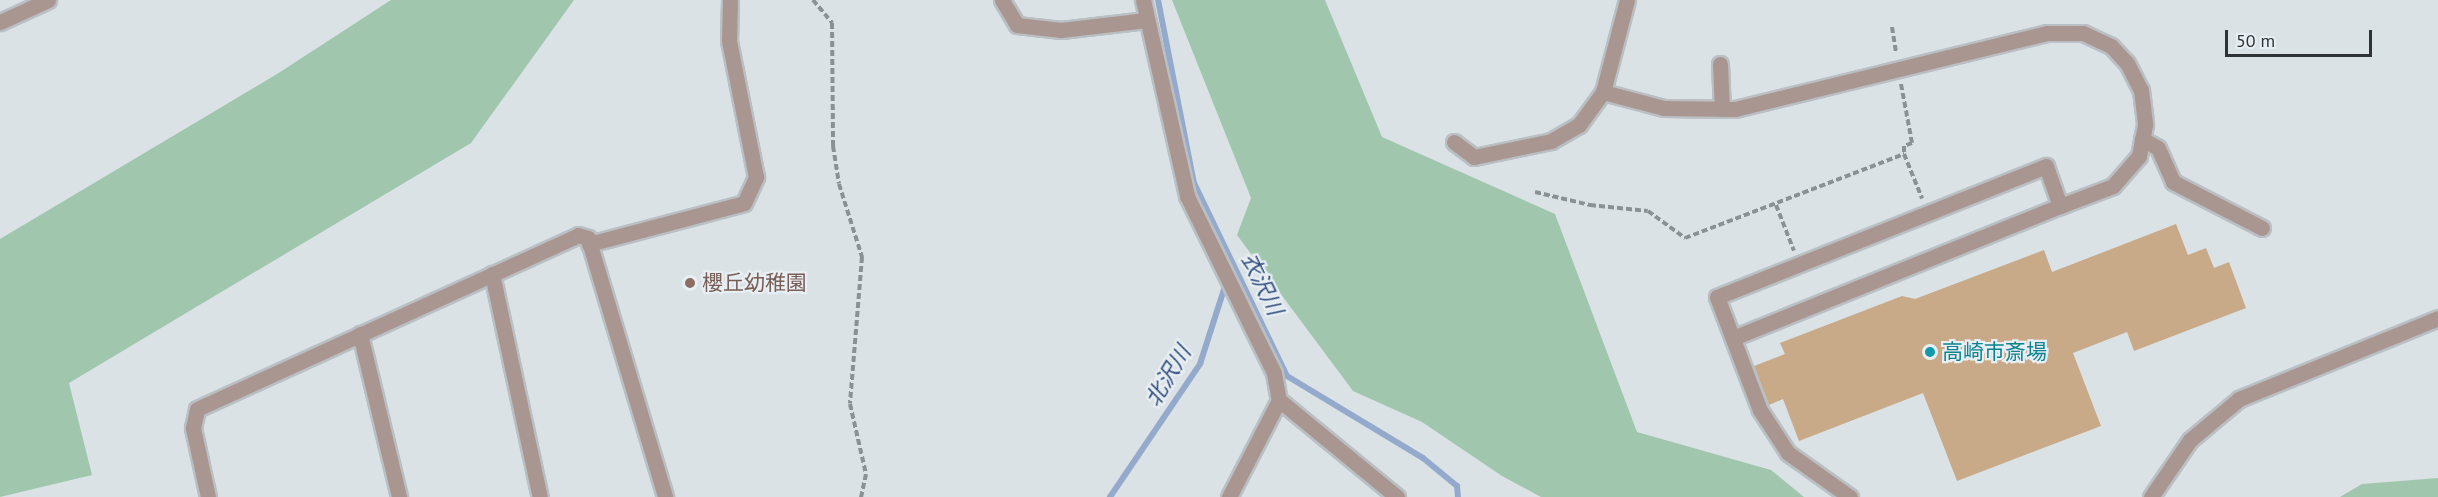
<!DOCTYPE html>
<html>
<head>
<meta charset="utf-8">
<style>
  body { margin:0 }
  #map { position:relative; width:2438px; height:497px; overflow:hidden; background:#dbe2e6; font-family:"PT Sans","Noto Sans JP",sans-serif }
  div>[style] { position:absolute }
  .green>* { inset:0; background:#a0c7ad }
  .stream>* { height:6px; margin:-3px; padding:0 3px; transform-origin:3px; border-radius:3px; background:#94aacd }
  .building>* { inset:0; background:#c8aa89 }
  .path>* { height:4px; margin-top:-2px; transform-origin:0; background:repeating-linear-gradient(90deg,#8b9093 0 6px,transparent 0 9px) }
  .roads { filter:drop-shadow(2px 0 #b9bfc3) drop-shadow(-2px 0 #b9bfc3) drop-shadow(0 2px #b9bfc3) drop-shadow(0 -2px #b9bfc3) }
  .minor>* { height:15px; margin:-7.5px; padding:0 7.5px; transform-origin:7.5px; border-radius:7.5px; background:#aa9690 }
  .dots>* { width:16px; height:16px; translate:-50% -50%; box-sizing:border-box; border:3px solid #e8eff4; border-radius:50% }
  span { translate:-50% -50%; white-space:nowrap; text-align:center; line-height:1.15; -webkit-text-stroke:4.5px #e8eff4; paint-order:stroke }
  .education-label { font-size:21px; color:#785e54 }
  .left { translate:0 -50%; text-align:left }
  .culture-label { font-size:21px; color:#0d838f }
  .water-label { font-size:22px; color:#324e7e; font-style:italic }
  .scale { position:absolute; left:2225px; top:30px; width:147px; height:27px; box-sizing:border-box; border:3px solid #303335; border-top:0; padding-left:8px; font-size:18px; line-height:21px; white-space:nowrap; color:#303335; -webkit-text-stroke:4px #e8eff4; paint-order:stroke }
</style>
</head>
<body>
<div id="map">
  <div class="green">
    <div style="clip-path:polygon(391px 0,574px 0,471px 143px,69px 383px,92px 475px,0 497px,0 239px,277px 74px)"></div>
    <div style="clip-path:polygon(1172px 0,1325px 0,1382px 137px,1555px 214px,1637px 432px,1771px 470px,1804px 497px,1541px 497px,1502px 476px,1422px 422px,1353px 391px,1237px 235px,1251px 198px)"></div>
    <div style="clip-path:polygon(2438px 478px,2438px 497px,2340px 497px,2362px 484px)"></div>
  </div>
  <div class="stream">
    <div style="left:1158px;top:0;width:187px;rotate:78.9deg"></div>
    <div style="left:1194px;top:183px;width:214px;rotate:64.3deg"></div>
    <div style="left:1287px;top:376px;width:159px;rotate:31.1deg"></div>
    <div style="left:1423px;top:458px;width:44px;rotate:39.5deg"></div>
    <div style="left:1457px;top:486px;width:11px;rotate:85deg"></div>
    <div style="left:1110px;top:497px;width:161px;rotate:-55.9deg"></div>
    <div style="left:1200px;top:364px;width:85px;rotate:-72.2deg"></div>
  </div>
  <div class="building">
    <div style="clip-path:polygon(2176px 224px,2188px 255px,2206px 248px,2214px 268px,2229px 262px,2246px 308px,2134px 351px,2127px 332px,2073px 353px,2101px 426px,1957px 481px,1923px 393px,1799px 441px,1783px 399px,1769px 405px,1754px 366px,1785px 354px,1780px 343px,1902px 296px,1915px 299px,2044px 250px,2052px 272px)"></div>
  </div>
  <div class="path">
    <div style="left:813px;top:0;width:30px;rotate:50deg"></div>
    <div style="left:832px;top:23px;width:123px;rotate:89.5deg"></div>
    <div style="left:833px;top:146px;width:38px;rotate:81deg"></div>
    <div style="left:839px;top:184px;width:77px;rotate:72.5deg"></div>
    <div style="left:862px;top:257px;width:147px;rotate:94.7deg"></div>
    <div style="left:850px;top:404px;width:72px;rotate:77.1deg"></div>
    <div style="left:866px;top:474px;width:24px;rotate:102deg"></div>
    <div style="left:1892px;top:27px;width:26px;rotate:81deg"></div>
    <div style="left:1901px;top:84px;width:60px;rotate:79.4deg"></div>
    <div style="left:1912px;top:143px;width:9px;rotate:159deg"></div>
    <div style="left:1904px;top:146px;width:8px;rotate:90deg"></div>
    <div style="left:1904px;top:154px;width:48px;rotate:67.8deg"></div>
    <div style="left:1535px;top:192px;width:57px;rotate:13.3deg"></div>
    <div style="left:1590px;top:205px;width:58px;rotate:5.9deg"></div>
    <div style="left:1648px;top:211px;width:46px;rotate:36.1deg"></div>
    <div style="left:1685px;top:238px;width:235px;rotate:-21deg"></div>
    <div style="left:1776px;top:205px;width:49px;rotate:68.6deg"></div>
  </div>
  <div class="roads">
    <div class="minor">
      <div style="left:1002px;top:0;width:29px;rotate:59deg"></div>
      <div style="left:1017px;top:25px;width:44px;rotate:6.5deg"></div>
      <div style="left:1061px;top:30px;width:86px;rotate:-6.7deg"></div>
      <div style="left:1143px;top:0;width:201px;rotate:77.3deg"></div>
      <div style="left:1187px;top:196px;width:197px;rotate:63.8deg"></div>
      <div style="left:1274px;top:373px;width:27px;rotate:80deg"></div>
      <div style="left:1279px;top:400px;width:153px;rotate:39.4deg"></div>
      <div style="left:0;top:22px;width:53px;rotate:-24.6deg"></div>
      <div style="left:1720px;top:64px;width:45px;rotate:87.5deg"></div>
      <div style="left:1603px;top:92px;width:63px;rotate:14.7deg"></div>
      <div style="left:1664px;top:108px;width:71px;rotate:0.8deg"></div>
      <div style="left:1735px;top:109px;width:321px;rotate:-13.7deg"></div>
      <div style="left:2047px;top:33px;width:36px"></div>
      <div style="left:2083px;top:33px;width:31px;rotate:25deg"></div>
      <div style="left:2111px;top:46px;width:23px;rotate:47deg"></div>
      <div style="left:2127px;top:63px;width:30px;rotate:63deg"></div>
      <div style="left:2141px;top:90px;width:35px;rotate:83deg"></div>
      <div style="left:2145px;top:125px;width:32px;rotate:101deg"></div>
      <div style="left:2139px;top:156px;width:40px;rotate:131deg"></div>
      <div style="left:2113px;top:186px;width:57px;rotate:159.3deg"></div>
      <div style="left:2060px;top:206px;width:42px;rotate:-109.3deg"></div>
      <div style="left:2046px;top:166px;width:354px;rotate:158.3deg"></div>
      <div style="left:1717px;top:297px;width:121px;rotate:69.2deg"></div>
      <div style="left:1760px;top:410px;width:51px;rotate:56.9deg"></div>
      <div style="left:1788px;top:453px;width:76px;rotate:35.4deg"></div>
      <div style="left:2142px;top:139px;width:18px;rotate:29deg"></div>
      <div style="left:2158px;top:148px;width:37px;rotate:66deg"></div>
      <div style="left:2173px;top:182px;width:100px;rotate:27.3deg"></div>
      <div style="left:1454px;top:142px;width:25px;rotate:37deg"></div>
      <div style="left:1474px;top:157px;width:79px;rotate:-11.7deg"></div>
      <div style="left:1551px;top:141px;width:32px;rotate:-30deg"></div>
      <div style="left:1579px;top:125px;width:41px;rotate:-54deg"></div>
      <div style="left:1603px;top:92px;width:95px;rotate:-75.4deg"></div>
      <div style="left:589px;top:244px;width:160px;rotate:-14.8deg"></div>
      <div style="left:744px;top:203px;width:29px;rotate:-65deg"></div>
      <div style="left:756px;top:177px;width:139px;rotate:-101.2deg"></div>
      <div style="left:729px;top:41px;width:41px;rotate:-88.6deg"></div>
      <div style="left:492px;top:274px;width:228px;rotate:77.9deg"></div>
      <div style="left:360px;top:334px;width:168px;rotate:76.5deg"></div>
      <div style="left:1733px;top:338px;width:353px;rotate:-22deg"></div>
      <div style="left:208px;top:497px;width:71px;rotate:-102.3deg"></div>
      <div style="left:193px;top:428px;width:19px;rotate:-78deg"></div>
      <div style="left:197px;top:409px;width:419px;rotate:-24.5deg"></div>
      <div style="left:578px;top:235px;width:10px;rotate:17deg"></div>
      <div style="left:588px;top:238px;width:270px;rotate:73.4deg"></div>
      <div style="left:1229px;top:497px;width:109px;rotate:-62.7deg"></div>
      <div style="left:2151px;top:497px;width:69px;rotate:-55.6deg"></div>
      <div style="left:2190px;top:440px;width:64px;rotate:-39.9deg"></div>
      <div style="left:2239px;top:399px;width:215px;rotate:-22.1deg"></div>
    </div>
  </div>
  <div class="dots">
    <div style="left:690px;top:283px;background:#8d6e63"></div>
    <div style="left:1930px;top:352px;background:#0f9aa8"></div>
  </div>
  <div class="education-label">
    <span class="left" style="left:702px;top:283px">櫻丘幼稚園</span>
  </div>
  <div class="culture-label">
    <span class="left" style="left:1942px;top:352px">高崎市斎場</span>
  </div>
  <div class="water-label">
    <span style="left:1262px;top:284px;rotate:64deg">衣沢川</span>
    <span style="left:1168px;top:376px;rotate:-59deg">北沢川</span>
  </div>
  <div class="scale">50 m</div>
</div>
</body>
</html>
